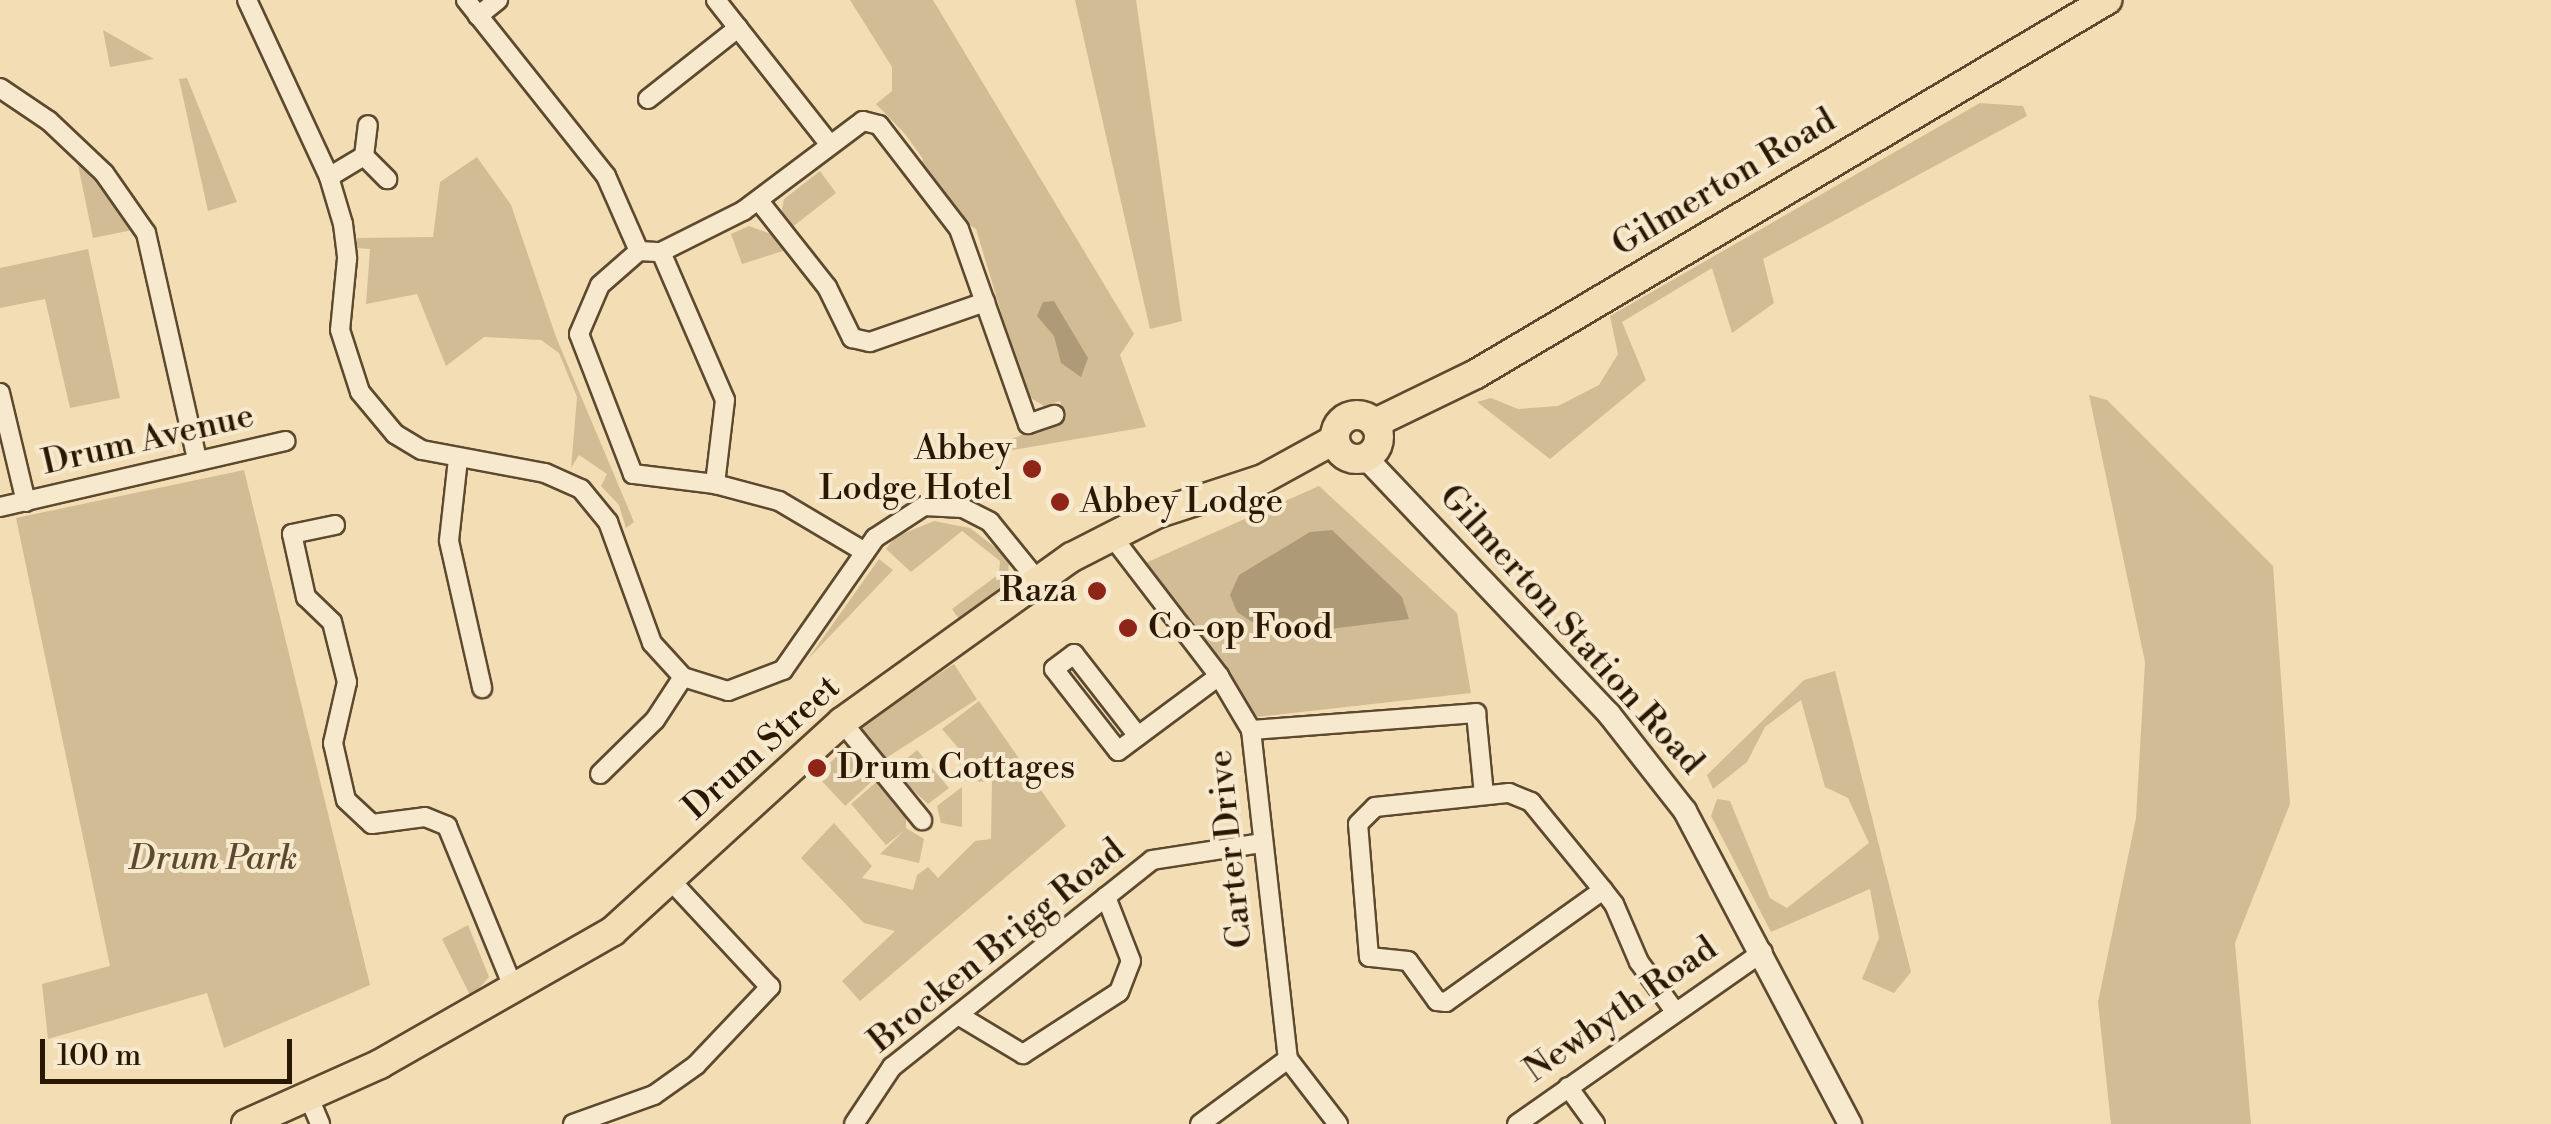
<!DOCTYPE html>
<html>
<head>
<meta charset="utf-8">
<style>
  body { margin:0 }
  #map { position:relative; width:2551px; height:1124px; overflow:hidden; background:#f3ddb4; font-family:"Libre Bodoni",serif }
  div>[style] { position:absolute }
  .green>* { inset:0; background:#d1bc96; transform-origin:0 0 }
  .water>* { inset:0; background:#af9a77 }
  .roads { filter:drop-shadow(2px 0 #5d492e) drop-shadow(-2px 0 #5d492e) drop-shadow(0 2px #5d492e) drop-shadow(0 -2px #5d492e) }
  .minor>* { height:18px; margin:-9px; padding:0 9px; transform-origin:9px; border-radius:9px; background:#f7e9ce }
  .tertiary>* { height:22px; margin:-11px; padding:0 11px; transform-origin:11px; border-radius:11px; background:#f7e9ce }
  .primary>* { height:28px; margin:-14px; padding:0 14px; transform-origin:14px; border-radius:14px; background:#f3ddb4 }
  .primary>.ring { margin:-14px; padding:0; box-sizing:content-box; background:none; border:28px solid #f3ddb4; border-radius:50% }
  .dots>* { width:28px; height:28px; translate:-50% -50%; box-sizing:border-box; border:5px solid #f7e9ce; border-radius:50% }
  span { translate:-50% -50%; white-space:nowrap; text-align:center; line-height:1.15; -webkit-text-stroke:8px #f7e9ce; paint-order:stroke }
  .street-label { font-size:35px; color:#2b1802 }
  .poi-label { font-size:35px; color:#2b1802 }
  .right { translate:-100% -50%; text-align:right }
  .left { translate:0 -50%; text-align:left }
  .park-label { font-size:35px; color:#5d492e; font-style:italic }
  .scale { position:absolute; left:40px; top:1039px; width:252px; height:45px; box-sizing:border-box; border:5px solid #2b1802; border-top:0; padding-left:12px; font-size:30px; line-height:35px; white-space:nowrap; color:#2b1802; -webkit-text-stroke:8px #f7e9ce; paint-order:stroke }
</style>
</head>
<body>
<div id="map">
  <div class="green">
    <div style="clip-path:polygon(850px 0,933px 0,1134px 334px,1120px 355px,1146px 427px,966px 458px,1065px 417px,1060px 401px,1044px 406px,1026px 395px,976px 229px,963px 221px,921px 167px,923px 159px,905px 134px,876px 104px,892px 91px,892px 67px)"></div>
    <div style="clip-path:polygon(1075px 0,1136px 0,1182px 321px,1150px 329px)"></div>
    <div style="clip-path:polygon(103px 30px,154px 59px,110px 67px)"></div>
    <div style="clip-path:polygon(187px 78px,237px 202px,208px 211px,179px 79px)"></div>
    <div style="clip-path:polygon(1980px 103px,2023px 106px,2027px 116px,1763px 259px,1774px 303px,1732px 333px,1712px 268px,1622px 322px,1646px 380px,1550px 459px,1477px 402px,1491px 398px,1518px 409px,1558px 406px,1599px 385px,1618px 354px,1610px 316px)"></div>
    <div style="clip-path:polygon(477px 157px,511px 205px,556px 337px,634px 522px,626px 528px,619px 505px,601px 486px,607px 474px,579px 455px,571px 468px,577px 397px,559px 353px,541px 340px,484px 337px,446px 366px,417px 294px,366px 304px,370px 249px,356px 248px,357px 238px,433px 237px,440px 182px)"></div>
    <div style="clip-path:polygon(77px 160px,95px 179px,132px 230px,93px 238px)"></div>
    <div style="clip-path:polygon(820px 171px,836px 193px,791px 228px,781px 215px,784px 199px)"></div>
    <div style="clip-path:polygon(749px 226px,771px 234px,786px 250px,742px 264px,731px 234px)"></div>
    <div style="clip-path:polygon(88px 249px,120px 398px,70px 408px,45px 299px,0 308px,0 268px)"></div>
    <div style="clip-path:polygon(2089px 395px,2107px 400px,2273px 566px,2290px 804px,2235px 943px,2251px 1124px,2111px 1124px,2098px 1002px,2136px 818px,2145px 662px)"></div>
    <div style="clip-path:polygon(244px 470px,370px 985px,224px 1048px,207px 993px,48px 1039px,42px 984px,110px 966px,16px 518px)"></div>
    <div style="clip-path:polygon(1319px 486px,1457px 613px,1471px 693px,1256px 717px,1141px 565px)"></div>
    <div style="clip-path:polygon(934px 521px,970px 528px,1009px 558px,1008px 581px,959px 619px,952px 609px,999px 574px,1000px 561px,962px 531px,911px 572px,886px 549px,895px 537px)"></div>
    <div style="clip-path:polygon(879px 559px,893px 570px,808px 659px)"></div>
    <div style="left:954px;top:664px;width:42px;height:114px;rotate:57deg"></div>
    <div style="clip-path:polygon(1835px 671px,1911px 972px,1894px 993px,1862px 979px,1879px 938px,1870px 889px,1771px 932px,1711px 816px,1717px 799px,1730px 801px,1770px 898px,1787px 908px,1869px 843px,1848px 798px,1825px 787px,1801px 700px,1765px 727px,1747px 762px,1713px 789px,1707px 775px,1804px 680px)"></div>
    <div style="clip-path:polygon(979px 701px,1066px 826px,860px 1001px,842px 981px,895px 931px,864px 923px,801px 858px,834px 823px,872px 866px,862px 878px,913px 890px,917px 875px,928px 867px,938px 878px,975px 841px,991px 839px,992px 782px,964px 781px,970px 776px,954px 757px,960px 750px,942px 729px)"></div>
    <div style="left:848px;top:746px;width:42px;height:43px;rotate:47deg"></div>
    <div style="clip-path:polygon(917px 750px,949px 788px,928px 804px,892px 771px)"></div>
    <div style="clip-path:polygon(881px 778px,906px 807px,906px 828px,924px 839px,919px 863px,880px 854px,905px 830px,886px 845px,851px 804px)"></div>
    <div style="clip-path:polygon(962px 787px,962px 827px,941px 823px,937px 806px)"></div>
    <div style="clip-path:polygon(468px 925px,489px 977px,471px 997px,442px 939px)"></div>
  </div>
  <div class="water">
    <div style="clip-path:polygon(1054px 301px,1088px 358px,1081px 377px,1061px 363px,1054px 336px,1037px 316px,1043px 302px)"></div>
    <div style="clip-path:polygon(1332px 530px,1402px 597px,1409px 619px,1291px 634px,1266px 631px,1237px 612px,1230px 595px,1239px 575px,1310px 532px)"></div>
  </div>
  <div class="roads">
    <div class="minor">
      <div style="left:247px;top:0;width:195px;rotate:65.1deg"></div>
      <div style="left:329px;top:177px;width:49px;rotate:73.4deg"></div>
      <div style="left:343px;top:224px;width:35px;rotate:83deg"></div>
      <div style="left:347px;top:259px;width:71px;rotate:95.6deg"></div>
      <div style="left:340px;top:330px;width:65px;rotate:72.1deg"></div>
      <div style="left:360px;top:392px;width:55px;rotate:50.2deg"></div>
      <div style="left:395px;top:434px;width:31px;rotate:31deg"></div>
      <div style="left:422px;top:450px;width:125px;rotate:10.6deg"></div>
      <div style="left:545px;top:473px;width:39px;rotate:24deg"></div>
      <div style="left:581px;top:489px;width:43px;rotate:50.7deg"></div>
      <div style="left:608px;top:522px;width:129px;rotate:70deg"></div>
      <div style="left:652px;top:643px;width:46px;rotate:47.6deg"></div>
      <div style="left:683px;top:677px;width:47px;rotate:17.3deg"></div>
      <div style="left:728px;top:691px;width:59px;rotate:-20.9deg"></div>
      <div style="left:783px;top:670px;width:161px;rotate:-55.1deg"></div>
      <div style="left:875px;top:538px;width:59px;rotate:-33.1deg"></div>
      <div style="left:924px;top:506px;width:39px;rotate:3deg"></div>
      <div style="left:963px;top:508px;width:30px;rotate:27deg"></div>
      <div style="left:990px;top:522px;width:76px;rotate:50.9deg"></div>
      <div style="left:466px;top:0;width:225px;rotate:51.5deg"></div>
      <div style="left:606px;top:176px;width:82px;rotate:66.3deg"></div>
      <div style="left:716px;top:0;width:184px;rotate:51.8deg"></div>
      <div style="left:478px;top:16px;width:26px;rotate:-39deg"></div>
      <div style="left:0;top:88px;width:59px;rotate:34deg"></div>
      <div style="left:49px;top:121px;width:76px;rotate:43.4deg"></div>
      <div style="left:104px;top:173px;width:73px;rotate:55deg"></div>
      <div style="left:146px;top:233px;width:233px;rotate:77.3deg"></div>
      <div style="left:648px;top:99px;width:115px;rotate:-38.3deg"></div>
      <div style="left:364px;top:156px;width:31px;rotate:-83deg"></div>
      <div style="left:329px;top:177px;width:41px;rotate:-31deg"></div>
      <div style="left:364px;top:156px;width:33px;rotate:45deg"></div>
      <div style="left:759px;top:201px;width:110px;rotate:51.7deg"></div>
      <div style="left:827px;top:287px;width:57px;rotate:63.9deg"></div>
      <div style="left:852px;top:338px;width:18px;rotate:13deg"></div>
      <div style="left:870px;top:342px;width:122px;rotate:-19.2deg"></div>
      <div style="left:661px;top:252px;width:161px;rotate:66.6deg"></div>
      <div style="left:725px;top:400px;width:85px;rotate:96.8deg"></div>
      <div style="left:0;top:393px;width:112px;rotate:76.6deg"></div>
      <div style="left:458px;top:459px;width:82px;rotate:96.3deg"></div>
      <div style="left:449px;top:541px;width:151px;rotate:77.3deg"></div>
      <div style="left:0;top:507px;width:293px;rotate:-13deg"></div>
      <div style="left:335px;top:525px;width:44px;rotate:168.2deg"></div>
      <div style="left:292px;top:534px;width:65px;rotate:77.5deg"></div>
      <div style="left:306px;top:597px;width:36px;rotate:44deg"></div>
      <div style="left:332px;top:622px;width:62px;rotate:76deg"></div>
      <div style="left:347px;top:682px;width:63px;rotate:102.9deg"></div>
      <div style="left:333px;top:743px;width:58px;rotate:77.2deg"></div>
      <div style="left:346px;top:800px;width:35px;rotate:43deg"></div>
      <div style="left:372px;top:824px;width:53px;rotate:-7.5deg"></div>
      <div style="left:425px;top:817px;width:24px;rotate:22deg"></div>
      <div style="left:447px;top:826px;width:176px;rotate:67.7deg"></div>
      <div style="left:1111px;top:535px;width:178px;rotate:52.5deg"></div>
      <div style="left:1219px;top:676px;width:63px;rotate:59.3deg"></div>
      <div style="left:1251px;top:730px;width:331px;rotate:83.6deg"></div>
      <div style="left:1288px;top:1059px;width:82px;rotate:52.4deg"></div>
      <div style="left:865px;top:552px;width:100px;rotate:-149.3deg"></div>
      <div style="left:779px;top:501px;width:66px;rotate:-165.1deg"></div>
      <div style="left:715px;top:484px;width:83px;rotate:-173deg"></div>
      <div style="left:633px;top:474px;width:150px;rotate:-111.1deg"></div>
      <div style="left:579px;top:334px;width:53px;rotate:-66.8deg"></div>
      <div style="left:600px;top:285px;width:52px;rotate:-41.1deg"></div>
      <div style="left:639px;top:251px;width:22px;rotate:3deg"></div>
      <div style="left:661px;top:252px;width:92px;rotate:-26.6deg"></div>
      <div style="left:743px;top:211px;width:150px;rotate:-36.9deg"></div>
      <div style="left:863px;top:121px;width:16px;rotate:14deg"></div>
      <div style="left:879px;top:125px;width:131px;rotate:52.4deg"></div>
      <div style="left:959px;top:229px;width:207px;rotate:70.5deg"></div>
      <div style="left:1028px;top:424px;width:28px;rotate:-19deg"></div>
      <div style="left:842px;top:722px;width:127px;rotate:50.8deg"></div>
      <div style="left:1251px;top:730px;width:226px;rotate:-4.3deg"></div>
      <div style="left:1476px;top:713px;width:82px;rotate:84.4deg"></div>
      <div style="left:1138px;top:736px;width:104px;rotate:-128deg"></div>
      <div style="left:1074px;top:654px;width:25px;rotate:143deg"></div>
      <div style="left:1054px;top:669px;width:104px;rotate:52deg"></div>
      <div style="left:1118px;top:751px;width:126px;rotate:-36.6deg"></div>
      <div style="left:600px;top:774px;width:77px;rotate:-44.5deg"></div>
      <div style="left:655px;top:720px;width:51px;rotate:-56.9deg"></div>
      <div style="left:1603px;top:890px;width:193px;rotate:144.5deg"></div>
      <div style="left:1446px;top:1002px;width:9px;rotate:-174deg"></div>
      <div style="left:1437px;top:1001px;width:49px;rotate:-125.9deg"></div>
      <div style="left:1408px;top:961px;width:39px;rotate:-174deg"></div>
      <div style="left:1369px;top:957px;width:133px;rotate:-94.7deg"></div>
      <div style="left:1358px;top:824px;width:24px;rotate:-45deg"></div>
      <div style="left:1375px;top:807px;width:135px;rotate:-6deg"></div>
      <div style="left:1509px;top:793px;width:24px;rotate:22deg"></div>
      <div style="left:1531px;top:802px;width:114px;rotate:50.7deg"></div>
      <div style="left:1603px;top:890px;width:18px;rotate:52deg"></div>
      <div style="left:1614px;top:904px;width:63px;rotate:66.7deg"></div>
      <div style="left:1639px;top:962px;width:59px;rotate:53.9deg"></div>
      <div style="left:958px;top:1015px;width:76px;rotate:31deg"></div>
      <div style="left:1023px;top:1054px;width:114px;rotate:-32.9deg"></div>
      <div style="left:1119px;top:992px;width:33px;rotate:-69deg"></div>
      <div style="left:1131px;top:961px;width:69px;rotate:-111.3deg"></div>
      <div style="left:1568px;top:1087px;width:46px;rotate:53.9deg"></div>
      <div style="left:310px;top:1100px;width:26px;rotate:67deg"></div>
      <div style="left:573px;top:1124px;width:86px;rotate:-19.7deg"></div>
      <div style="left:654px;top:1095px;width:52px;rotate:-35.5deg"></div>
      <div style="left:696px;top:1065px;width:108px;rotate:-46.5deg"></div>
      <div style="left:770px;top:987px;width:145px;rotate:-133deg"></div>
      <div style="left:854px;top:1124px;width:69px;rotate:-56.3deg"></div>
      <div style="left:892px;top:1067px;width:332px;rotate:-38.5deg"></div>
      <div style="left:1152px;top:860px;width:111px;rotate:-8.8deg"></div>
      <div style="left:1200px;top:1124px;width:109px;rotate:-36.5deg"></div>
      <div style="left:1517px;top:1124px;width:300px;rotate:-35deg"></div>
    </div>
    <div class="tertiary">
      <div style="left:1366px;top:458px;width:353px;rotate:46.5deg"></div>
      <div style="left:1609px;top:714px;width:123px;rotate:51.9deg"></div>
      <div style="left:1685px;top:811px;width:354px;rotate:62.2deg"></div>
    </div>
    <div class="primary">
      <div class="ring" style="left:1335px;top:415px;width:16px;height:16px"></div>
      <div style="left:1375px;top:423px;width:112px;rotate:-25.9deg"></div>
      <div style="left:1476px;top:374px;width:734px;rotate:-30.66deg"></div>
      <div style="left:246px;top:1124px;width:147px;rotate:-24.1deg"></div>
      <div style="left:380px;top:1064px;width:268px;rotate:-29.7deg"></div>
      <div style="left:613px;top:931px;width:310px;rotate:-42.4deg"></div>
      <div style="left:842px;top:722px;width:283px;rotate:-35.7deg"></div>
      <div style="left:1072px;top:557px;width:94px;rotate:-27.1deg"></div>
      <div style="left:1156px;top:514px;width:113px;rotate:-18.1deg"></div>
      <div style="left:1263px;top:479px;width:81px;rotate:-28.8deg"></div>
    </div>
  </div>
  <div class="dots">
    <div style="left:1032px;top:469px;background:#8f2418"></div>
    <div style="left:1060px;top:502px;background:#8f2418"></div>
    <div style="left:1097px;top:591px;background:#8f2418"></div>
    <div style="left:1128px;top:628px;background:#8f2418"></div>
    <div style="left:817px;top:768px;background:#8f2418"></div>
  </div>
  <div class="street-label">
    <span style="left:1724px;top:183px;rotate:-31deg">Gilmerton Road</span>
    <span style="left:148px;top:440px;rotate:-13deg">Drum Avenue</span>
    <span style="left:1571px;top:630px;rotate:48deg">Gilmerton Station Road</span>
    <span style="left:762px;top:748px;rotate:-42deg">Drum Street</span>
    <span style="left:1231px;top:849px;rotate:-96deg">Carter Drive</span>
    <span style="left:997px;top:946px;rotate:-39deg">Brocken Brigg Road</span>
    <span style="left:1621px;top:1010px;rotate:-35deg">Newbyth Road</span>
  </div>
  <div class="poi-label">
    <span class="right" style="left:1012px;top:469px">Abbey<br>Lodge Hotel</span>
    <span class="left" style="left:1080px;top:502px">Abbey Lodge</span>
    <span class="right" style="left:1077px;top:591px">Raza</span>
    <span class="left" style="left:1148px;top:628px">Co-op Food</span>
    <span class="left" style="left:837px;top:768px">Drum Cottages</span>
  </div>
  <div class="park-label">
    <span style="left:213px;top:859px">Drum Park</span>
  </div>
  <div class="scale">100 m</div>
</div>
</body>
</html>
